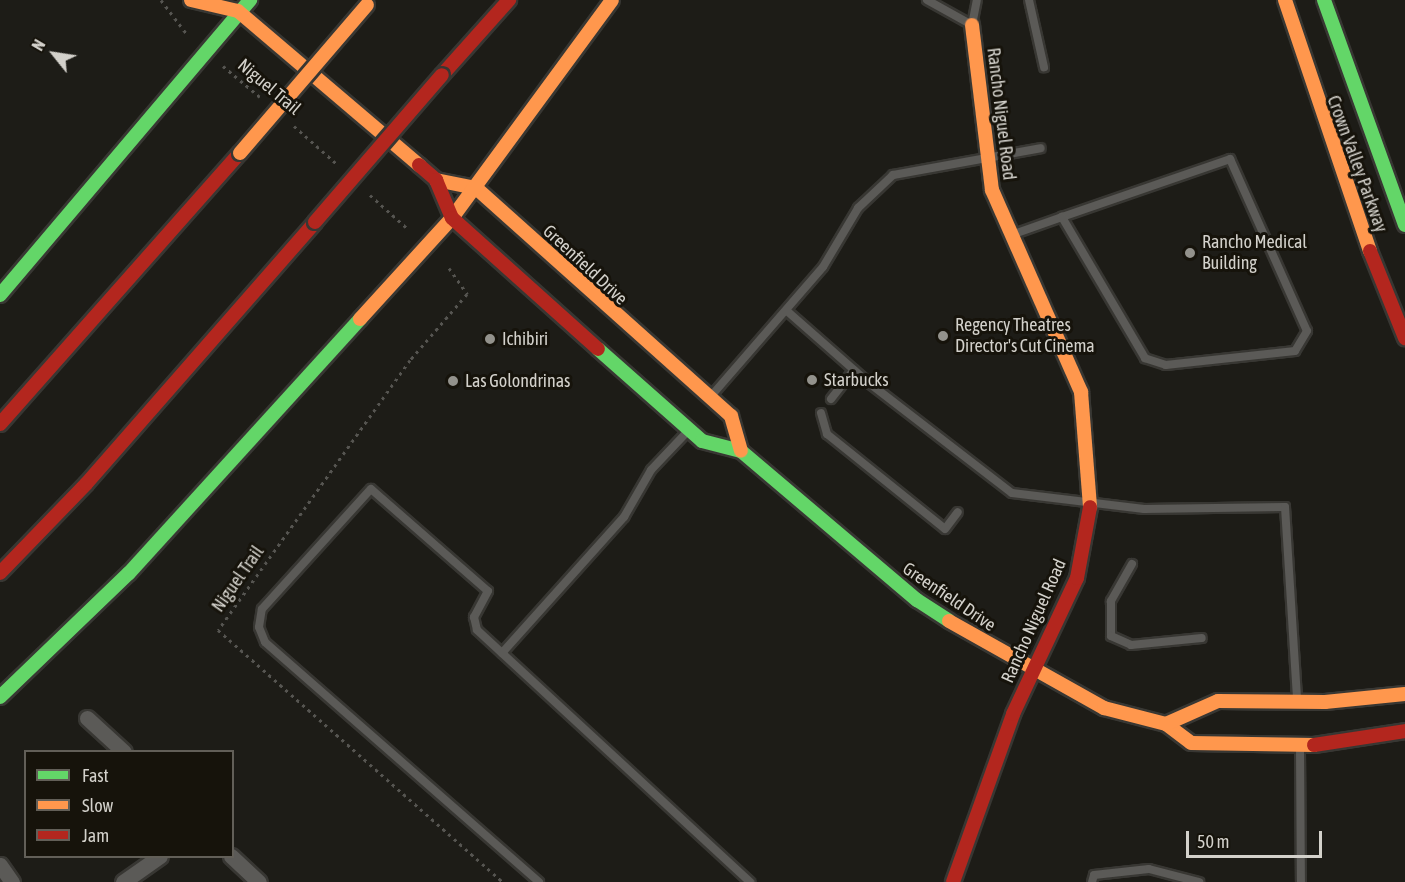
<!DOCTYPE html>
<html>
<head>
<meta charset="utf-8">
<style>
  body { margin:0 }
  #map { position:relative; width:1405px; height:882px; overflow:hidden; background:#1d1c17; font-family:"Asap Condensed",sans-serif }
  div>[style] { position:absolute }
  .path>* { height:3px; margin-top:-1.5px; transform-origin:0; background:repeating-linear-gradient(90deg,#565551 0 3px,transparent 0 7.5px) }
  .roads { filter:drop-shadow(2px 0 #383733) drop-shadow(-2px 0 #383733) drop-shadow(0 2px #383733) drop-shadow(0 -2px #383733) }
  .lane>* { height:8px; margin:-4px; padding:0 4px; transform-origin:4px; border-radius:4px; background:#5b5a57 }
  .street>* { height:15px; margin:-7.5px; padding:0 7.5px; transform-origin:7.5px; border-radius:7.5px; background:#5b5a57 }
  .fast>* { height:14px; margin:-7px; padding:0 7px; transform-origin:7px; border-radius:7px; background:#63d668 }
  .slow>* { height:14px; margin:-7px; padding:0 7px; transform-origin:7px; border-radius:7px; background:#ff974d }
  .jam>* { height:14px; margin:-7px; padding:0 7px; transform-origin:7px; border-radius:7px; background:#b3261e }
  .bridges { filter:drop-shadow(2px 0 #383733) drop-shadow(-2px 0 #383733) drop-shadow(0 2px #383733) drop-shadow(0 -2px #383733) }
  .slow-bridge>* { height:14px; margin:-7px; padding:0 7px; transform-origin:7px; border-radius:7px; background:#ff974d }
  .jam-bridge>* { height:14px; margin:-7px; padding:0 7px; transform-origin:7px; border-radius:7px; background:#b3261e }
  .dots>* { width:16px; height:16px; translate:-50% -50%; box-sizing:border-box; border:3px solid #16130b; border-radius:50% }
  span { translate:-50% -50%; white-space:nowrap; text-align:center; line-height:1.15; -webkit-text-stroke:6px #16130b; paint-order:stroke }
  .street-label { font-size:18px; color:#d3d1cb }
  .poi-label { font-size:18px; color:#d3d1cb }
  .left { translate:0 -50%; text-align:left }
  .legend { position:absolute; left:24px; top:750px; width:210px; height:108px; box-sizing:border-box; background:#16130b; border:2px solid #625f58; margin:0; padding:8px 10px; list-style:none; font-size:18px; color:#d3d1cb }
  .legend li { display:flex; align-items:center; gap:12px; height:30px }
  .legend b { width:30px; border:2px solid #625f58 }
  .north { position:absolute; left:24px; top:24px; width:60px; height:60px; -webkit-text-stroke:4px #16130b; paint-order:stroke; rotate:300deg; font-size:16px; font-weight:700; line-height:24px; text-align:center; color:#d3d1cb }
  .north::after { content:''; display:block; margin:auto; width:21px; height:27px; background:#d3d1cb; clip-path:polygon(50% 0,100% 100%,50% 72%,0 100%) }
  .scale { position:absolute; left:1186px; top:831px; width:136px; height:27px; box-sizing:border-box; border:3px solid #d3d1cb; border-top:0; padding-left:8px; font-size:18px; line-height:21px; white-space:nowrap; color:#d3d1cb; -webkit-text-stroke:4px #16130b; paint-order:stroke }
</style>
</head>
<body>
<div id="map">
  <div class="path">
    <div style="left:161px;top:0;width:41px;rotate:52.9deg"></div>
    <div style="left:223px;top:66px;width:48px;rotate:40deg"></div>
    <div style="left:294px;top:126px;width:57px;rotate:41.5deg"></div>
    <div style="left:370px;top:195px;width:52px;rotate:41.9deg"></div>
    <div style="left:449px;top:268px;width:32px;rotate:55deg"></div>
    <div style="left:467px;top:294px;width:87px;rotate:130.8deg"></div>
    <div style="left:410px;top:360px;width:331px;rotate:125.4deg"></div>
    <div style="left:218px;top:630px;width:380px;rotate:41.5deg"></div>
  </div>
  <div class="roads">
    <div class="lane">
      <div style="left:927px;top:0;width:51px;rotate:29.1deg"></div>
      <div style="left:972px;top:25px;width:25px;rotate:-79deg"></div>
      <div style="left:1029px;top:0;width:69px;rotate:77.4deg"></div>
      <div style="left:1014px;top:234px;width:51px;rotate:-19.5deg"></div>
      <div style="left:1062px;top:217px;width:178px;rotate:-19deg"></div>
      <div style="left:1230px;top:159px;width:188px;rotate:65.9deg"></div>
      <div style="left:1307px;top:331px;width:23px;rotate:121deg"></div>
      <div style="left:1295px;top:351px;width:130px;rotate:173.8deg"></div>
      <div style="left:1166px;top:365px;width:22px;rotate:-162deg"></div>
      <div style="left:1145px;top:358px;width:164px;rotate:-120.5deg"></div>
      <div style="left:787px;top:311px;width:109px;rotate:41.3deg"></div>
      <div style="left:869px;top:383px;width:180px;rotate:37.6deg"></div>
      <div style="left:1012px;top:493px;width:133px;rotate:6.9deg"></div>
      <div style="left:1144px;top:509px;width:141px;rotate:-0.8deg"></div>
      <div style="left:1285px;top:507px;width:192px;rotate:86.4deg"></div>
      <div style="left:712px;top:395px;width:169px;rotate:-49.1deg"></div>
      <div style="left:823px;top:267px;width:69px;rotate:-59.3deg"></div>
      <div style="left:858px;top:208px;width:48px;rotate:-43.3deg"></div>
      <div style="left:893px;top:175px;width:150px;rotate:-10.3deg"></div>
      <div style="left:831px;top:399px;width:37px;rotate:-52deg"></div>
      <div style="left:821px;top:413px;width:22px;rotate:74deg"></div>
      <div style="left:827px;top:434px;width:151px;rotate:38.8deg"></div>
      <div style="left:945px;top:529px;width:21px;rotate:-53deg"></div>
      <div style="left:1132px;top:564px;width:43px;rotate:119.6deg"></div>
      <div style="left:1111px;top:601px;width:35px;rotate:90deg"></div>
      <div style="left:1111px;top:636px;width:22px;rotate:24deg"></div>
      <div style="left:1131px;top:645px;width:71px;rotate:-5.6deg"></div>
      <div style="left:502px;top:653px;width:183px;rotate:-48.1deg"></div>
      <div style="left:624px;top:517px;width:54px;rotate:-60.1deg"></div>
      <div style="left:651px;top:470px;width:52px;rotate:-46.5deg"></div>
      <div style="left:1300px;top:749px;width:133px;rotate:89.6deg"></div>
      <div style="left:539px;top:882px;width:364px;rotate:-138.8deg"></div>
      <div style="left:265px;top:642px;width:16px;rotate:-112deg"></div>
      <div style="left:259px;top:627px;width:18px;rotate:-81deg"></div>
      <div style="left:262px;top:609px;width:162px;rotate:-47.8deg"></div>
      <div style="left:371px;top:489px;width:155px;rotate:41.1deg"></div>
      <div style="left:488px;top:591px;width:30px;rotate:118deg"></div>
      <div style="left:474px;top:617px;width:13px;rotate:77deg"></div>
      <div style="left:477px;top:630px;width:372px;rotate:42.7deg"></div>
      <div style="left:1092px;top:882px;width:7px;rotate:-74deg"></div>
      <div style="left:1094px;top:875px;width:55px;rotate:-6.2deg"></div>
      <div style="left:1149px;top:869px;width:52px;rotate:14.6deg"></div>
    </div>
    <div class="street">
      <div style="left:87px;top:718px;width:50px;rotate:42.6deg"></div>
      <div style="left:231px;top:856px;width:38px;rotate:43deg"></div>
      <div style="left:0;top:865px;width:21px;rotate:55deg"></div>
      <div style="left:123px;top:882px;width:45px;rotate:-35.1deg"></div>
    </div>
    <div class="fast">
      <div style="left:1324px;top:0;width:239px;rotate:70.2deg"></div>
      <div style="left:0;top:295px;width:387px;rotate:-49.7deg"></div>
      <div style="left:598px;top:349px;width:139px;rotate:41.5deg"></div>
      <div style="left:702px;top:441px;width:40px;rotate:14.4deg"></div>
      <div style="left:741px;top:451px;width:231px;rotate:40.3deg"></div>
      <div style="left:917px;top:600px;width:38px;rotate:33deg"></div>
      <div style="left:0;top:697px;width:179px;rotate:-43.9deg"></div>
      <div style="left:129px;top:573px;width:343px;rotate:-47.7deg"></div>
    </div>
    <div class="slow">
      <div style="left:191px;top:0;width:48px;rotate:13.2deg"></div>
      <div style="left:238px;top:11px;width:238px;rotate:40.4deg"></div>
      <div style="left:1285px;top:0;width:265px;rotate:71.3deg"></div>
      <div style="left:972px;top:25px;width:166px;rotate:83.1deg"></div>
      <div style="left:992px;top:190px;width:221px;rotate:66.2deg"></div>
      <div style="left:1081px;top:392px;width:115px;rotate:85.5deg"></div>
      <div style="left:436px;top:180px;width:41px;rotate:11.3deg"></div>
      <div style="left:476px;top:188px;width:342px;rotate:41.8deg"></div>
      <div style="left:731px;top:416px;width:36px;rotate:74deg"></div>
      <div style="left:360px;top:319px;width:137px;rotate:-47.7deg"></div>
      <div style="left:452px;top:218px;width:270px;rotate:-53.7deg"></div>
      <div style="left:949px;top:621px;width:178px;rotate:29.3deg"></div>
      <div style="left:1104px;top:708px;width:64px;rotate:14.5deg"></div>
      <div style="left:1166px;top:724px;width:31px;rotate:37deg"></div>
      <div style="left:1191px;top:743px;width:123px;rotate:0.9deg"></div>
      <div style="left:1166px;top:724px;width:57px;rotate:-23.9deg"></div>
      <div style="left:1218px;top:701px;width:107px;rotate:0.5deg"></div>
      <div style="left:1325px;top:702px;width:80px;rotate:-5.7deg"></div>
    </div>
    <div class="jam">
      <div style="left:442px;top:75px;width:101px;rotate:-48.2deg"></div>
      <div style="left:419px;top:165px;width:23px;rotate:41deg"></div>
      <div style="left:436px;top:180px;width:41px;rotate:67.2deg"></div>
      <div style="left:452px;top:218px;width:196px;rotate:41.9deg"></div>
      <div style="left:1370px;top:251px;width:94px;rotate:68.1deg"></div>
      <div style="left:0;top:424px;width:362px;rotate:-48.5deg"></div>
      <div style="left:0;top:573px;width:124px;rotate:-46deg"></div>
      <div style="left:86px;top:484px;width:348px;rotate:-48.8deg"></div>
      <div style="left:1314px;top:745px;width:92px;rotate:-8.7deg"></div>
      <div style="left:953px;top:882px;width:178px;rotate:-70.3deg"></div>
      <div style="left:1013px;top:714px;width:150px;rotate:-64.8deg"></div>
      <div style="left:1077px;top:578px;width:72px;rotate:-79.6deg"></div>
    </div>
  </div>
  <div class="bridges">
    <div class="slow-bridge">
      <div style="left:240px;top:153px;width:195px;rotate:-49.4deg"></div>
    </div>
    <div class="jam-bridge">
      <div style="left:315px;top:222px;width:194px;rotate:-49.2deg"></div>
    </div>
  </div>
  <div class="dots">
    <div style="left:1190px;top:253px;background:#93928c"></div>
    <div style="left:943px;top:336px;background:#93928c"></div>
    <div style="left:490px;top:339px;background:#93928c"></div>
    <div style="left:812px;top:380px;background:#93928c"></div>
    <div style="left:453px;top:381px;background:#93928c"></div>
  </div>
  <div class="street-label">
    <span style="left:269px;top:87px;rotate:40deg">Niguel Trail</span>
    <span style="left:1001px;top:114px;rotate:83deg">Rancho Niguel Road</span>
    <span style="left:1357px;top:164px;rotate:70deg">Crown Valley Parkway</span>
    <span style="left:585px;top:265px;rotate:43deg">Greenfield Drive</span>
    <span style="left:238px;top:579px;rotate:-55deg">Niguel Trail</span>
    <span style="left:949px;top:597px;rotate:34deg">Greenfield Drive</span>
    <span style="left:1034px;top:621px;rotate:-66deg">Rancho Niguel Road</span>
  </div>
  <div class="poi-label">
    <span class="left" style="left:1202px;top:253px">Rancho Medical<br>Building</span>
    <span class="left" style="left:955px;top:336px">Regency Theatres<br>Director's Cut Cinema</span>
    <span class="left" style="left:502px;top:339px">Ichibiri</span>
    <span class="left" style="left:824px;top:380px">Starbucks</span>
    <span class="left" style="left:465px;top:381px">Las Golondrinas</span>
  </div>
  <ul class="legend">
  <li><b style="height:8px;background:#63d668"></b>Fast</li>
  <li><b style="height:8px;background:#ff974d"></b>Slow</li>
  <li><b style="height:8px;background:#b3261e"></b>Jam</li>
  </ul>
  <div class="north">N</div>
  <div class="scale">50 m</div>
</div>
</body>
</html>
